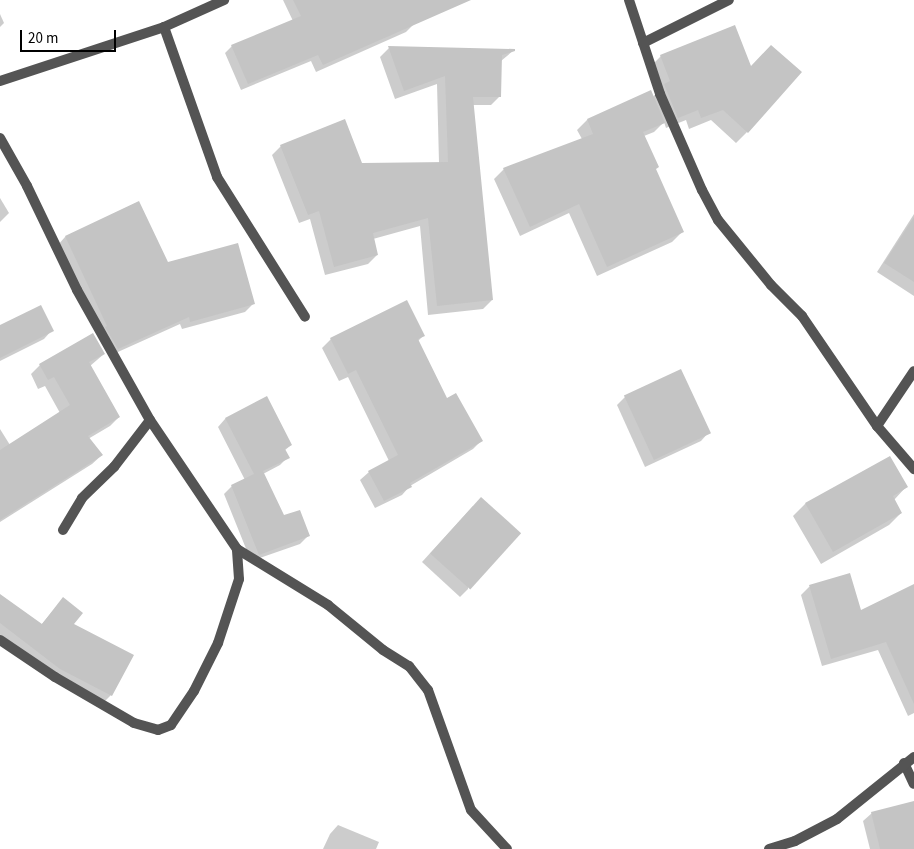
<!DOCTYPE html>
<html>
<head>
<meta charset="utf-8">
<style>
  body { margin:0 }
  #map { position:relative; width:914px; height:849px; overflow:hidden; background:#fff; font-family:"Source Sans 3",sans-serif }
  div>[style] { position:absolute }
  .shadow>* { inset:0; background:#0003 }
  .building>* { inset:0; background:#c4c4c4; transform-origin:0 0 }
  .minor>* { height:10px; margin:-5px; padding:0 5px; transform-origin:5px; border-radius:5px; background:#545454 }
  span { translate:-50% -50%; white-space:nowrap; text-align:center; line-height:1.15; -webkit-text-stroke:5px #fff; paint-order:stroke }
  .scale { position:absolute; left:20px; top:30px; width:96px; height:22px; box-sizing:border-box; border:2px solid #000; border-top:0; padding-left:6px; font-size:15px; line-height:18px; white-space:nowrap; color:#000; -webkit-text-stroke:4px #fff; paint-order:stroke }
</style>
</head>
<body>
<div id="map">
  <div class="shadow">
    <div style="clip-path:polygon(283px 0,403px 0,414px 24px,406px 32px,316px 72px,311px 61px,241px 90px,225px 53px,232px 46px,293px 21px)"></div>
    <div style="clip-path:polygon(0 14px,4px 23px,0 27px)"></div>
    <div style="clip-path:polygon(735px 27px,747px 132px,736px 143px,711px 120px,689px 129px,686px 120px,666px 128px,664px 122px,654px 132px,644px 136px,655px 170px,682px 232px,672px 242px,597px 276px,569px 213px,520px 236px,494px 179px,504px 169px,582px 139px,577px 130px,587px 120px,651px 91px,653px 97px,658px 91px,649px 68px,661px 56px)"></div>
    <div style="clip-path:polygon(389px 48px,514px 50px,501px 61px,500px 96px,491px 105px,473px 105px,492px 300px,483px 309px,428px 315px,420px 226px,373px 239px,377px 255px,368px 264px,325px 275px,310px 219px,299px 223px,272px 155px,281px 146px,361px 165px,439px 163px,437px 84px,395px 99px,380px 57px)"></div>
    <div style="clip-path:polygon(0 198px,9px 213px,0 222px)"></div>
    <div style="clip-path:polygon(138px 202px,167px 264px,253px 304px,245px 312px,182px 329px,180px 324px,109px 356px,57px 246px,65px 237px)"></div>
    <div style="clip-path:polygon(914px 214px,914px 296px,877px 272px)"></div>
    <div style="clip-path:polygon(406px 302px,423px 336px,418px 341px,447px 400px,481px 441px,473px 449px,410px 486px,402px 495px,375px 508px,360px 480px,369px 472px,389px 461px,348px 377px,339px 381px,322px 348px,331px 339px)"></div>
    <div style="clip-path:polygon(0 327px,52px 330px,44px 339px,0 361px)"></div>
    <div style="clip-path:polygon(104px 354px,90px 366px,119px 417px,110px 426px,88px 439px,102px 455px,92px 464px,0 522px,0 429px,10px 445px,60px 413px,45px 386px,38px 389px,31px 374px,40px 365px)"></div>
    <div style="clip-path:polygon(625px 397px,709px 432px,701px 441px,645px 467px,617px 405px)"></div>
    <div style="clip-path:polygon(266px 398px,291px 445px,284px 451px,288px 457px,280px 465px,263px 474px,284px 517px,308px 536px,300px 544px,251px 561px,224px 494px,232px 486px,245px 480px,218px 427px,225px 419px)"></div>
    <div style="clip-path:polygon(889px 458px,906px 487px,894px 500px,901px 513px,889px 525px,821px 564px,793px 516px,805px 504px)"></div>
    <div style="clip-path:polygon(473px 506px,468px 589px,460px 597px,422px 562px)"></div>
    <div style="clip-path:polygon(849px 575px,860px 612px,914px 586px,914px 713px,908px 716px,878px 650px,822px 666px,801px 595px,809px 587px)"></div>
    <div style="clip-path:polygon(0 596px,41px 625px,63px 599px,72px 625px,111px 695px,102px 704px,0 639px)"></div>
    <div style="clip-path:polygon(914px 807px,914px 849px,870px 849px,863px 821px,872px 813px)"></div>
    <div style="clip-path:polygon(338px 825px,379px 842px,376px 849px,323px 849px,330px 834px)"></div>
  </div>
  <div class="building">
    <div style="clip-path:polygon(293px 0,471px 0,323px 65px,318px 55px,248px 84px,231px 45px,301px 16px)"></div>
    <div style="clip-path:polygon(735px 25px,751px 66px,771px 45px,802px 72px,748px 133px,723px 110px,701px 118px,698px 110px,678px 118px,664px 84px,670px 81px,660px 55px)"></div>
    <div style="clip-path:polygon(388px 46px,515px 49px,515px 51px,502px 55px,501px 97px,473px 97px,493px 300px,437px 306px,428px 218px,373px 233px,378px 255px,334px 267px,319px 211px,308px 215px,280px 145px,345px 119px,362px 163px,448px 162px,445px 76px,404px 91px)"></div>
    <div style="clip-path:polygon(651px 90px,665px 123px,643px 132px,659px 167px,656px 169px,684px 232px,607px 267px,579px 204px,530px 227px,503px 168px,593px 134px,587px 119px)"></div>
    <div style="clip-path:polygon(139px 201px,168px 262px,238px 243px,255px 304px,190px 322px,189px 317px,118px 349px,105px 327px,107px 326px,65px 236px)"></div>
    <div style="clip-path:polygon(914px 217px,914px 282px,884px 263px)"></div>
    <div style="clip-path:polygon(407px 300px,425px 336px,418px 339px,447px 398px,456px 393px,483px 441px,410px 483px,412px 487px,384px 501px,368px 471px,398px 455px,356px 370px,348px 374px,330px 338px)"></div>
    <div style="clip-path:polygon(41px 305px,54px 331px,0 358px,0 325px)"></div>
    <div style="clip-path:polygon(93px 333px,105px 354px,89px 362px,120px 417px,88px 436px,103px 455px,0 520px,0 450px,70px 405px,54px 377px,48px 380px,39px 364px)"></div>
    <div style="left:681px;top:369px;width:71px;height:63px;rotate:65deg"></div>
    <div style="clip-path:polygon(267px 396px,292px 445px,285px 449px,290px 458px,263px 471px,284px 515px,300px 510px,310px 536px,259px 555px,231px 485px,254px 474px,225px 418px)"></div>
    <div style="clip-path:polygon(890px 456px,908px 487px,893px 496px,902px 513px,833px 552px,805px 503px)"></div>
    <div style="left:481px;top:497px;width:54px;height:76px;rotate:42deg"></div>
    <div style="clip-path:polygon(850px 573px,861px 610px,914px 584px,914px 704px,886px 642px,831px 659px,809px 585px)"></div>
    <div style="clip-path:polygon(0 594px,42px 624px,63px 597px,83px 613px,74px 624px,134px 655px,112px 696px,60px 669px,0 623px)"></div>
    <div style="clip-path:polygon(914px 801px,914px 849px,880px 849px,871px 812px)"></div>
  </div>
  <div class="minor">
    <div style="left:629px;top:0;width:99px;rotate:71.7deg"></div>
    <div style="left:660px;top:94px;width:105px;rotate:66.4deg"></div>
    <div style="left:702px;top:190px;width:34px;rotate:62deg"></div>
    <div style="left:718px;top:220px;width:84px;rotate:50.8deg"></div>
    <div style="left:771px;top:285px;width:44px;rotate:45deg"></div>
    <div style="left:802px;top:316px;width:133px;rotate:55.7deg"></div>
    <div style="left:877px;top:426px;width:57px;rotate:49.3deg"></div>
    <div style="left:164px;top:27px;width:159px;rotate:70.5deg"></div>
    <div style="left:217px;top:177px;width:165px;rotate:57.8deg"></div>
    <div style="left:643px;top:43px;width:96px;rotate:-26.6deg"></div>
    <div style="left:0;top:81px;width:173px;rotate:-18.2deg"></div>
    <div style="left:164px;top:27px;width:66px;rotate:-24.2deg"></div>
    <div style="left:0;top:138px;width:55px;rotate:60.6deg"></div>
    <div style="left:27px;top:186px;width:115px;rotate:64.3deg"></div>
    <div style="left:77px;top:290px;width:149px;rotate:60.7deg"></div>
    <div style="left:150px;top:420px;width:156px;rotate:56deg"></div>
    <div style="left:237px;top:549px;width:107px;rotate:31.6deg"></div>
    <div style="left:328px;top:605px;width:71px;rotate:39.3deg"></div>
    <div style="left:383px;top:650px;width:31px;rotate:32deg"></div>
    <div style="left:409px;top:666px;width:31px;rotate:52deg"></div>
    <div style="left:428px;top:690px;width:127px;rotate:70.3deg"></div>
    <div style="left:471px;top:810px;width:53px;rotate:47.3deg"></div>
    <div style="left:877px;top:426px;width:66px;rotate:-56.1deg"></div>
    <div style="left:63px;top:530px;width:37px;rotate:-59deg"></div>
    <div style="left:82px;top:498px;width:45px;rotate:-44.1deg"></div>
    <div style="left:114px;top:467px;width:59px;rotate:-52.5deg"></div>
    <div style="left:0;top:640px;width:66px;rotate:33.9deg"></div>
    <div style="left:55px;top:677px;width:91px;rotate:30.2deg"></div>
    <div style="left:134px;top:723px;width:25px;rotate:16deg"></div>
    <div style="left:158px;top:730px;width:14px;rotate:-21deg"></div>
    <div style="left:171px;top:725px;width:41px;rotate:-55.9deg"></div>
    <div style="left:194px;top:691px;width:54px;rotate:-63.4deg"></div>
    <div style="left:218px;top:643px;width:67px;rotate:-71.8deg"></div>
    <div style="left:239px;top:579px;width:30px;rotate:-94deg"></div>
    <div style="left:904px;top:763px;width:23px;rotate:65deg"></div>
    <div style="left:769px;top:849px;width:27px;rotate:-17deg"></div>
    <div style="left:795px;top:841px;width:47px;rotate:-27.6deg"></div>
    <div style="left:837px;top:819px;width:99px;rotate:-38.8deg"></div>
  </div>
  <div class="scale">20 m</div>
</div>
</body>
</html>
